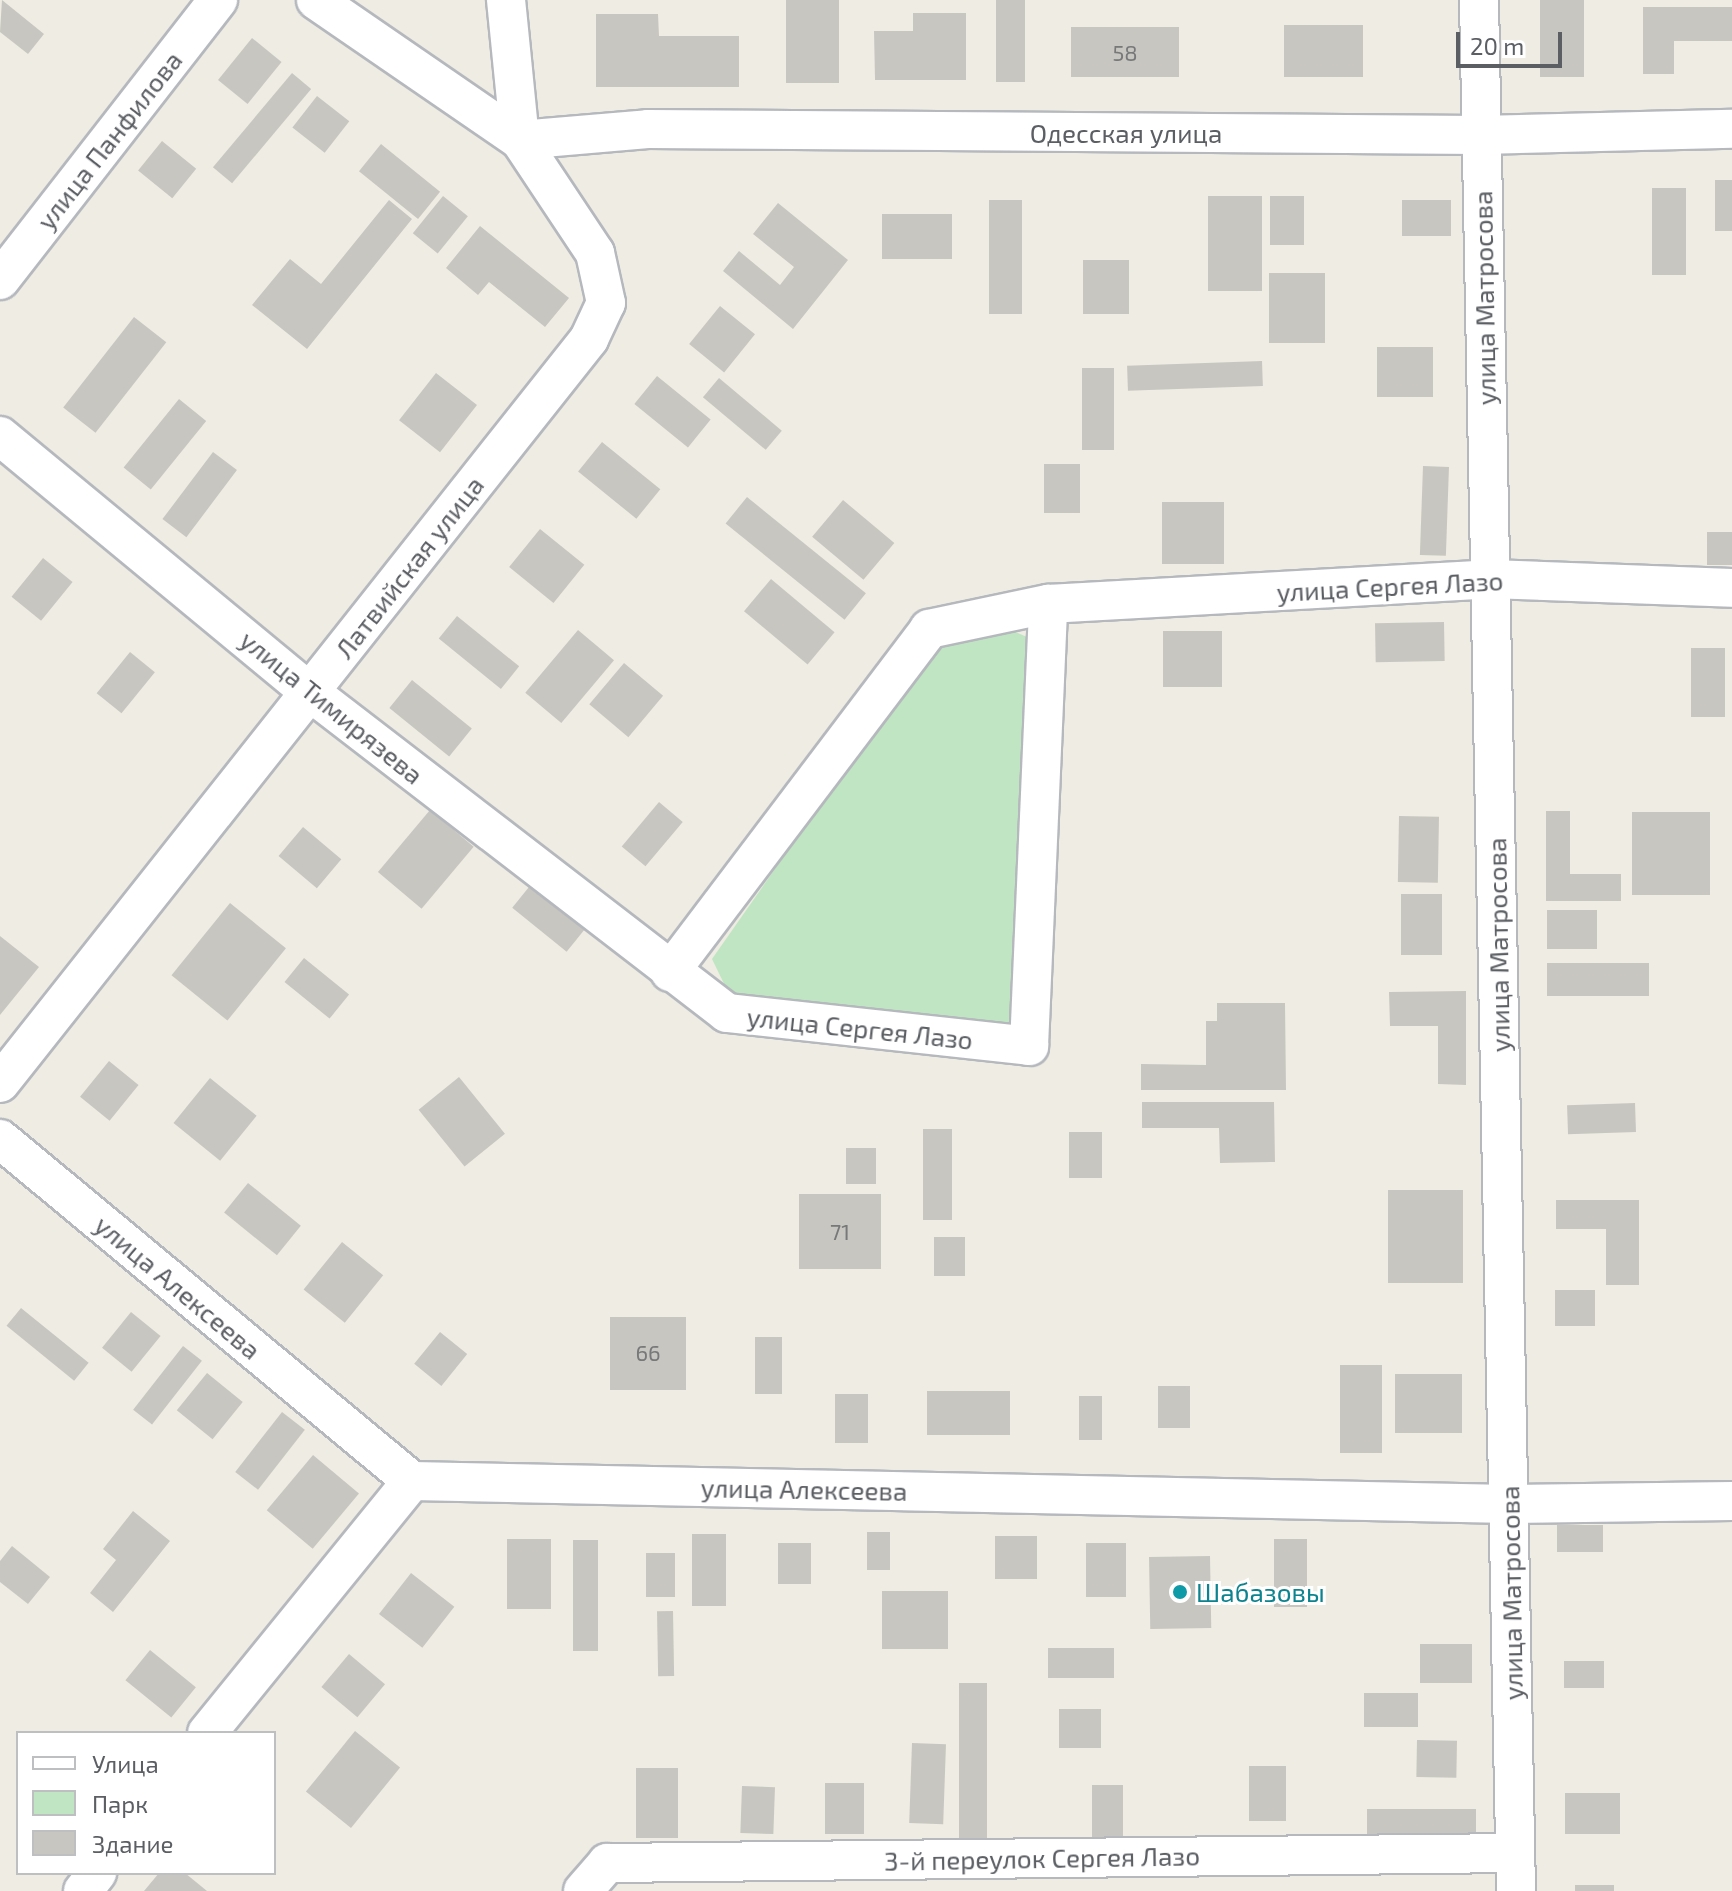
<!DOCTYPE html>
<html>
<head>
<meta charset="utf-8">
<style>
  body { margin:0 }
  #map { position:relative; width:1732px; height:1891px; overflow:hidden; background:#eeece3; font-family:"Exo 2",sans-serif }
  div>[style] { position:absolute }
  .green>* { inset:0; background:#bfe5c2 }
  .building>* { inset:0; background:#c8c6c0; transform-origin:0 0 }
  .roads { filter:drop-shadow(2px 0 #b5b8bd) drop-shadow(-2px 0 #b5b8bd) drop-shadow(0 2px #b5b8bd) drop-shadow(0 -2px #b5b8bd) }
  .minor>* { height:38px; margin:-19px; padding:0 19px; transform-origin:19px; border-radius:19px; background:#fff }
  .dots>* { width:22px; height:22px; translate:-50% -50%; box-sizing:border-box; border:4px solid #fff; border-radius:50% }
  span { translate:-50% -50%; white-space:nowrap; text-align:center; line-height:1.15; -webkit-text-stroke:6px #fff; paint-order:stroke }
  .number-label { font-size:22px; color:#76787a }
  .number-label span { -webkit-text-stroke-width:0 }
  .street-label { font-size:26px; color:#5b5e63 }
  .culture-label { font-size:26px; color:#0d838f }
  .left { translate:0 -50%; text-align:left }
  .legend { position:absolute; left:16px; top:1731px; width:260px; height:144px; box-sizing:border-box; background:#fff; border:2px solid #bdbfc1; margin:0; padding:10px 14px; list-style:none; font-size:24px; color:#5b5e63 }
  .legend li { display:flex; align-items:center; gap:16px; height:40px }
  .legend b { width:40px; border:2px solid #bdbfc1 }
  .scale { position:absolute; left:1456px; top:32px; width:106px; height:36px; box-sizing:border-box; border:4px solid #5b5e63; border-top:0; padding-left:10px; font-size:24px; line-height:28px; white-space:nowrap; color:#5b5e63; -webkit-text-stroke:6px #fff; paint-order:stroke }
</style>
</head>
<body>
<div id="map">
  <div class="green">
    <div style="clip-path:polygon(992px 622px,1027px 637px,1017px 1031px,731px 998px,712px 959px,924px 656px)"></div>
  </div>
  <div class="building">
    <div style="clip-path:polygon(2px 0,44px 34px,28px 54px,0 32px)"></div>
    <div style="left:786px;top:0;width:53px;height:83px"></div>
    <div style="left:996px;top:0;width:29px;height:82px"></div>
    <div style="left:1540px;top:0;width:44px;height:77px"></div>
    <div style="clip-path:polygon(1643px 7px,1732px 7px,1732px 41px,1674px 41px,1674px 74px,1643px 74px)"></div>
    <div style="clip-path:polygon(913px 13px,966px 13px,966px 80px,875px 80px,874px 31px,913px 31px)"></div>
    <div style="clip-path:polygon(596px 14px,658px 14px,659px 36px,739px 36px,739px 87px,596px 87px)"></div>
    <div style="left:1284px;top:25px;width:79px;height:52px"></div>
    <div style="left:1179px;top:27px;width:50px;height:108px;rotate:90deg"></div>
    <div style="left:252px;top:38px;width:38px;height:54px;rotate:39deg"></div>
    <div style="left:292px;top:73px;width:25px;height:123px;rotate:40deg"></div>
    <div style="left:317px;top:96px;width:41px;height:40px;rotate:38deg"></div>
    <div style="left:162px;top:141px;width:44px;height:38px;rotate:39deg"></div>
    <div style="left:381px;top:144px;width:76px;height:35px;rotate:39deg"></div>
    <div style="left:1715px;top:180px;width:17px;height:51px"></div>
    <div style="left:1652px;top:188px;width:34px;height:87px"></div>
    <div style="left:443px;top:196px;width:32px;height:48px;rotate:39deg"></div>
    <div style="left:1208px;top:196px;width:54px;height:95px"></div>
    <div style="left:1270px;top:196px;width:34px;height:49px"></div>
    <div style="clip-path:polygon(389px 200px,412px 219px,307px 349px,252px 305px,290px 259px,321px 284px)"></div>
    <div style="left:989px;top:200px;width:33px;height:114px"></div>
    <div style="left:1402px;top:200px;width:49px;height:36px"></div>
    <div style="clip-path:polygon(778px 203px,848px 260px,793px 329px,723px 271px,739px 251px,780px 285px,794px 267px,753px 234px)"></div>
    <div style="left:882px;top:214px;width:70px;height:45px"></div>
    <div style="clip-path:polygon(480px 226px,569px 298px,545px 327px,489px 282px,478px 295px,446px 268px)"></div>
    <div style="left:1083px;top:260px;width:46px;height:54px"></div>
    <div style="left:1269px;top:273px;width:56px;height:70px"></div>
    <div style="left:720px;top:306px;width:45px;height:49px;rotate:39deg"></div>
    <div style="left:134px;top:317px;width:41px;height:115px;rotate:38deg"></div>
    <div style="left:1377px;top:347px;width:56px;height:50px"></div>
    <div style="left:1262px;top:361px;width:25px;height:135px;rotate:88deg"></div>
    <div style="left:1082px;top:368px;width:32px;height:82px"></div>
    <div style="left:436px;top:373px;width:52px;height:60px;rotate:38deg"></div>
    <div style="left:657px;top:376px;width:69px;height:36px;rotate:39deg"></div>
    <div style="left:719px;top:378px;width:82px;height:25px;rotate:40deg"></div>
    <div style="left:179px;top:399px;width:35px;height:88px;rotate:39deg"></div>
    <div style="left:602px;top:442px;width:75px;height:38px;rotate:39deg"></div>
    <div style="left:213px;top:452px;width:30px;height:84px;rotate:37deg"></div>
    <div style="left:1044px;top:464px;width:36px;height:49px"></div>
    <div style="left:1423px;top:466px;width:26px;height:89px;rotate:2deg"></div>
    <div style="left:747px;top:497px;width:153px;height:34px;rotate:39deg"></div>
    <div style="left:843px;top:500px;width:67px;height:48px;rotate:40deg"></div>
    <div style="left:1162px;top:502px;width:62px;height:62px"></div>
    <div style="left:540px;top:529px;width:57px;height:49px;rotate:39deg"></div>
    <div style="left:1707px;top:532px;width:25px;height:33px"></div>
    <div style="left:43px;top:558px;width:38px;height:50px;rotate:39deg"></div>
    <div style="left:771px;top:579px;width:83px;height:42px;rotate:40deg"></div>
    <div style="left:457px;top:616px;width:80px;height:29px;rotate:39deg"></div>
    <div style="left:1444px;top:622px;width:39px;height:69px;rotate:89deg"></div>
    <div style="left:578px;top:630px;width:47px;height:82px;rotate:40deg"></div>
    <div style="left:1163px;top:631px;width:59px;height:56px"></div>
    <div style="left:1691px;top:648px;width:34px;height:69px"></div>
    <div style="left:130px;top:652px;width:32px;height:53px;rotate:39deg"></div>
    <div style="left:624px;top:663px;width:51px;height:54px;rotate:40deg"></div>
    <div style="left:412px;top:680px;width:77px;height:36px;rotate:39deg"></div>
    <div style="left:659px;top:802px;width:31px;height:58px;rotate:40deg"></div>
    <div style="left:430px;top:810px;width:57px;height:81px;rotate:40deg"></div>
    <div style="clip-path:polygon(1546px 811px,1570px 811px,1570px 874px,1621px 874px,1621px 901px,1546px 901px)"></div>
    <div style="left:1632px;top:812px;width:78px;height:83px"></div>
    <div style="left:1399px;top:816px;width:40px;height:66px;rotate:1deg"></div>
    <div style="left:303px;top:827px;width:50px;height:38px;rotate:40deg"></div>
    <div style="left:533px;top:882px;width:70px;height:33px;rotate:39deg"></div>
    <div style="left:1401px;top:894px;width:41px;height:61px"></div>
    <div style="left:230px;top:903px;width:72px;height:93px;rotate:39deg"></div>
    <div style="left:1597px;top:910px;width:39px;height:50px;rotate:90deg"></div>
    <div style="clip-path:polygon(0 936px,39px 967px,0 1015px)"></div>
    <div style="left:304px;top:958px;width:58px;height:31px;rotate:39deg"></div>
    <div style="left:1547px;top:963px;width:102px;height:33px"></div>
    <div style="clip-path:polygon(1466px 991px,1466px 1085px,1438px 1084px,1438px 1026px,1390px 1026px,1389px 992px)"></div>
    <div style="clip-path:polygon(1217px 1003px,1285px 1003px,1286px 1090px,1141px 1090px,1141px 1064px,1206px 1065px,1206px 1021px,1217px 1021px)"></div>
    <div style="left:109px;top:1061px;width:38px;height:46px;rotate:39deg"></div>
    <div style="left:459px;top:1077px;width:73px;height:52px;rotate:51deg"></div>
    <div style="left:210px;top:1078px;width:60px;height:58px;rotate:39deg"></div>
    <div style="clip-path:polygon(1142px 1102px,1274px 1102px,1275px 1162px,1220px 1163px,1219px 1128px,1142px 1128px)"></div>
    <div style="left:1635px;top:1103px;width:29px;height:68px;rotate:88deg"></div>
    <div style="left:923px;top:1129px;width:29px;height:91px"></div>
    <div style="left:1069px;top:1132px;width:33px;height:46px"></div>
    <div style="left:846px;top:1148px;width:30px;height:36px"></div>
    <div style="left:248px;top:1183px;width:68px;height:38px;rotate:39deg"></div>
    <div style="left:1388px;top:1190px;width:75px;height:93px"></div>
    <div style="left:881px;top:1194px;width:75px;height:82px;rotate:90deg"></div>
    <div style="clip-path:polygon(1556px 1200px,1639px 1200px,1639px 1285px,1606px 1285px,1606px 1229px,1556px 1229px)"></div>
    <div style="left:934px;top:1237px;width:31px;height:39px"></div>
    <div style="left:342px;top:1242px;width:53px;height:61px;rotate:39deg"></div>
    <div style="left:1555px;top:1290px;width:40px;height:36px"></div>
    <div style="left:21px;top:1308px;width:87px;height:23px;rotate:39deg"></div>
    <div style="left:131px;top:1312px;width:38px;height:46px;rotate:39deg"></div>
    <div style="left:610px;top:1317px;width:76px;height:73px"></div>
    <div style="left:440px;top:1332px;width:35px;height:41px;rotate:39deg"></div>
    <div style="left:755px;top:1337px;width:27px;height:57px"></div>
    <div style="left:183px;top:1346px;width:24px;height:81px;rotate:38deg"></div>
    <div style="left:1340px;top:1365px;width:42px;height:88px"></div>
    <div style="left:207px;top:1373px;width:46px;height:48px;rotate:39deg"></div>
    <div style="left:1462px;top:1374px;width:59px;height:67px;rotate:90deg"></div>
    <div style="left:1158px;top:1386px;width:32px;height:42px"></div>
    <div style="left:1010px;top:1391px;width:44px;height:83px;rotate:90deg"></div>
    <div style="left:835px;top:1394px;width:33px;height:49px"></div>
    <div style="left:1079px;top:1396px;width:23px;height:44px"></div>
    <div style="left:282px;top:1412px;width:29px;height:76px;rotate:38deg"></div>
    <div style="left:313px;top:1455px;width:60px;height:72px;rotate:40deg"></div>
    <div style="clip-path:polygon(133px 1511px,170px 1541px,113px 1612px,90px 1593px,116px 1560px,103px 1549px)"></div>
    <div style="left:1603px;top:1525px;width:27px;height:46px;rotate:90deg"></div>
    <div style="left:867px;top:1532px;width:23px;height:38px"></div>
    <div style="left:692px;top:1534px;width:34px;height:72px"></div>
    <div style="left:995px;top:1536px;width:42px;height:43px"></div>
    <div style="left:507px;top:1539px;width:44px;height:70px"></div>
    <div style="left:1274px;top:1539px;width:33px;height:68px"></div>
    <div style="left:573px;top:1540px;width:25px;height:111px"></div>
    <div style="left:778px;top:1543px;width:33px;height:41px"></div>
    <div style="left:1086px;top:1543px;width:40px;height:54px"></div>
    <div style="clip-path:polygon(12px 1546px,50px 1577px,28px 1604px,0 1582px,0 1561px)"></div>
    <div style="left:646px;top:1553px;width:29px;height:44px"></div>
    <div style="left:1210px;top:1556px;width:72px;height:61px;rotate:89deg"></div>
    <div style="left:411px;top:1573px;width:55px;height:52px;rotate:38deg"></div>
    <div style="left:882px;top:1591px;width:66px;height:58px"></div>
    <div style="left:673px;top:1611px;width:65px;height:16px;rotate:89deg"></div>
    <div style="left:1420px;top:1644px;width:52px;height:39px"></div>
    <div style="left:1048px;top:1648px;width:66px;height:30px"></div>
    <div style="left:150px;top:1650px;width:59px;height:39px;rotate:39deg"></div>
    <div style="left:349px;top:1654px;width:47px;height:43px;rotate:40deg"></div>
    <div style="left:1604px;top:1661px;width:27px;height:40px;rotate:90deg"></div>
    <div style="left:959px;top:1683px;width:28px;height:156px"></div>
    <div style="left:1364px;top:1693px;width:54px;height:34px"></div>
    <div style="left:1101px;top:1709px;width:39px;height:42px;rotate:90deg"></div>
    <div style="left:355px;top:1731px;width:58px;height:78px;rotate:39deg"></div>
    <div style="left:1417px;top:1740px;width:40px;height:37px;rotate:1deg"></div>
    <div style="left:912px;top:1743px;width:34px;height:80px;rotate:2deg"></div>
    <div style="left:1249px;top:1766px;width:37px;height:55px"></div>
    <div style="left:636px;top:1768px;width:42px;height:70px"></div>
    <div style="left:825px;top:1783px;width:39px;height:51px"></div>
    <div style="left:1092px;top:1785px;width:31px;height:54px"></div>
    <div style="left:742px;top:1786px;width:33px;height:47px;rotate:2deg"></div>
    <div style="left:1565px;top:1793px;width:55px;height:41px"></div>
    <div style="left:1476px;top:1809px;width:29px;height:109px;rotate:90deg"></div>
    <div style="clip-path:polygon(159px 1873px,185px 1873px,207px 1891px,144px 1891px)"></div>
    <div style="left:1575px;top:1885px;width:39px;height:6px"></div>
  </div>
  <div class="roads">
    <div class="minor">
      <div style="left:316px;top:0;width:247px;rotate:34.5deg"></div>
      <div style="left:1479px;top:0;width:1891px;rotate:88.88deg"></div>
      <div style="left:520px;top:140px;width:128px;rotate:-4.9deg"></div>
      <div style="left:648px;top:129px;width:832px;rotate:0.41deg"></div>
      <div style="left:1480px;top:135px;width:252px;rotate:-1.4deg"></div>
      <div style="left:0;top:280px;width:355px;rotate:-52.1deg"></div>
      <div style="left:0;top:436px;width:402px;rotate:39.6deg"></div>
      <div style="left:310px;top:692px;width:526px;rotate:37.59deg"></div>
      <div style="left:727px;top:1013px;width:304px;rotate:6.2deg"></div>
      <div style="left:1029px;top:1046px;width:442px;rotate:-87.5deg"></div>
      <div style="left:670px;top:972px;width:430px;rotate:-52.9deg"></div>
      <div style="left:929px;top:629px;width:122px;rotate:-11.9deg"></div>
      <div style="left:1048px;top:604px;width:443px;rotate:-3.2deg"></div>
      <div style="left:1490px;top:579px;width:242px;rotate:2.1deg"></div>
      <div style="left:0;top:1083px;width:949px;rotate:-51.63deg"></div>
      <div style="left:589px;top:339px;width:40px;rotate:-65deg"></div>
      <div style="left:606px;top:303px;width:51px;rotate:-102.4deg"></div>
      <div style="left:595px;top:253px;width:136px;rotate:-123.6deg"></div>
      <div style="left:520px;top:140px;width:141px;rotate:-95.7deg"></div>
      <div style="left:0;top:1139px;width:535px;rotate:39.7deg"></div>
      <div style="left:412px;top:1481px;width:1098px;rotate:1.2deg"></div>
      <div style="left:1510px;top:1504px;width:222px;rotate:-0.8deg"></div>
      <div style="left:207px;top:1733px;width:325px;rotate:-50.9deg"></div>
      <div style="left:83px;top:1891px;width:23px;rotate:-52deg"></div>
      <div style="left:583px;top:1891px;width:37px;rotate:-49deg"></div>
      <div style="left:607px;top:1863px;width:908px;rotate:-0.63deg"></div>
    </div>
  </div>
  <div class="dots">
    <div style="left:1180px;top:1592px;background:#0f9aa8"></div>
  </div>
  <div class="number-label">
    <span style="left:1125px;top:53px">58</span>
    <span style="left:840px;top:1232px">71</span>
    <span style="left:648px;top:1353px">66</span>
  </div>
  <div class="street-label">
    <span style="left:1126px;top:133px">Одесская улица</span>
    <span style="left:109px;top:140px;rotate:-52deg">улица Панфилова</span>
    <span style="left:1484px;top:298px;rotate:-91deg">улица Матросова</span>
    <span style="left:409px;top:567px;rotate:-52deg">Латвийская улица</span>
    <span style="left:1390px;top:586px;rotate:-3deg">улица Сергея Лазо</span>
    <span style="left:332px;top:707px;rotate:39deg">улица Тимирязева</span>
    <span style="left:1498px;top:945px;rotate:-91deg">улица Матросова</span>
    <span style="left:860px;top:1028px;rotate:6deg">улица Сергея Лазо</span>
    <span style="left:178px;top:1287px;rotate:40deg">улица Алексеева</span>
    <span style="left:804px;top:1489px;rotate:1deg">улица Алексеева</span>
    <span style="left:1511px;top:1593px;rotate:-91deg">улица Матросова</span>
    <span style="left:1042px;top:1858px;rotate:-1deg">3-й переулок Сергея Лазо</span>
  </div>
  <div class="culture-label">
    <span class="left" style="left:1196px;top:1592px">Шабазовы</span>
  </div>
  <ul class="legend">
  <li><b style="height:10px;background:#fff"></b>Улица</li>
  <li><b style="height:22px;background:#bfe5c2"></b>Парк</li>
  <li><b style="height:22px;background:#c8c6c0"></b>Здание</li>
  </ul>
  <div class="scale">20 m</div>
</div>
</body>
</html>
